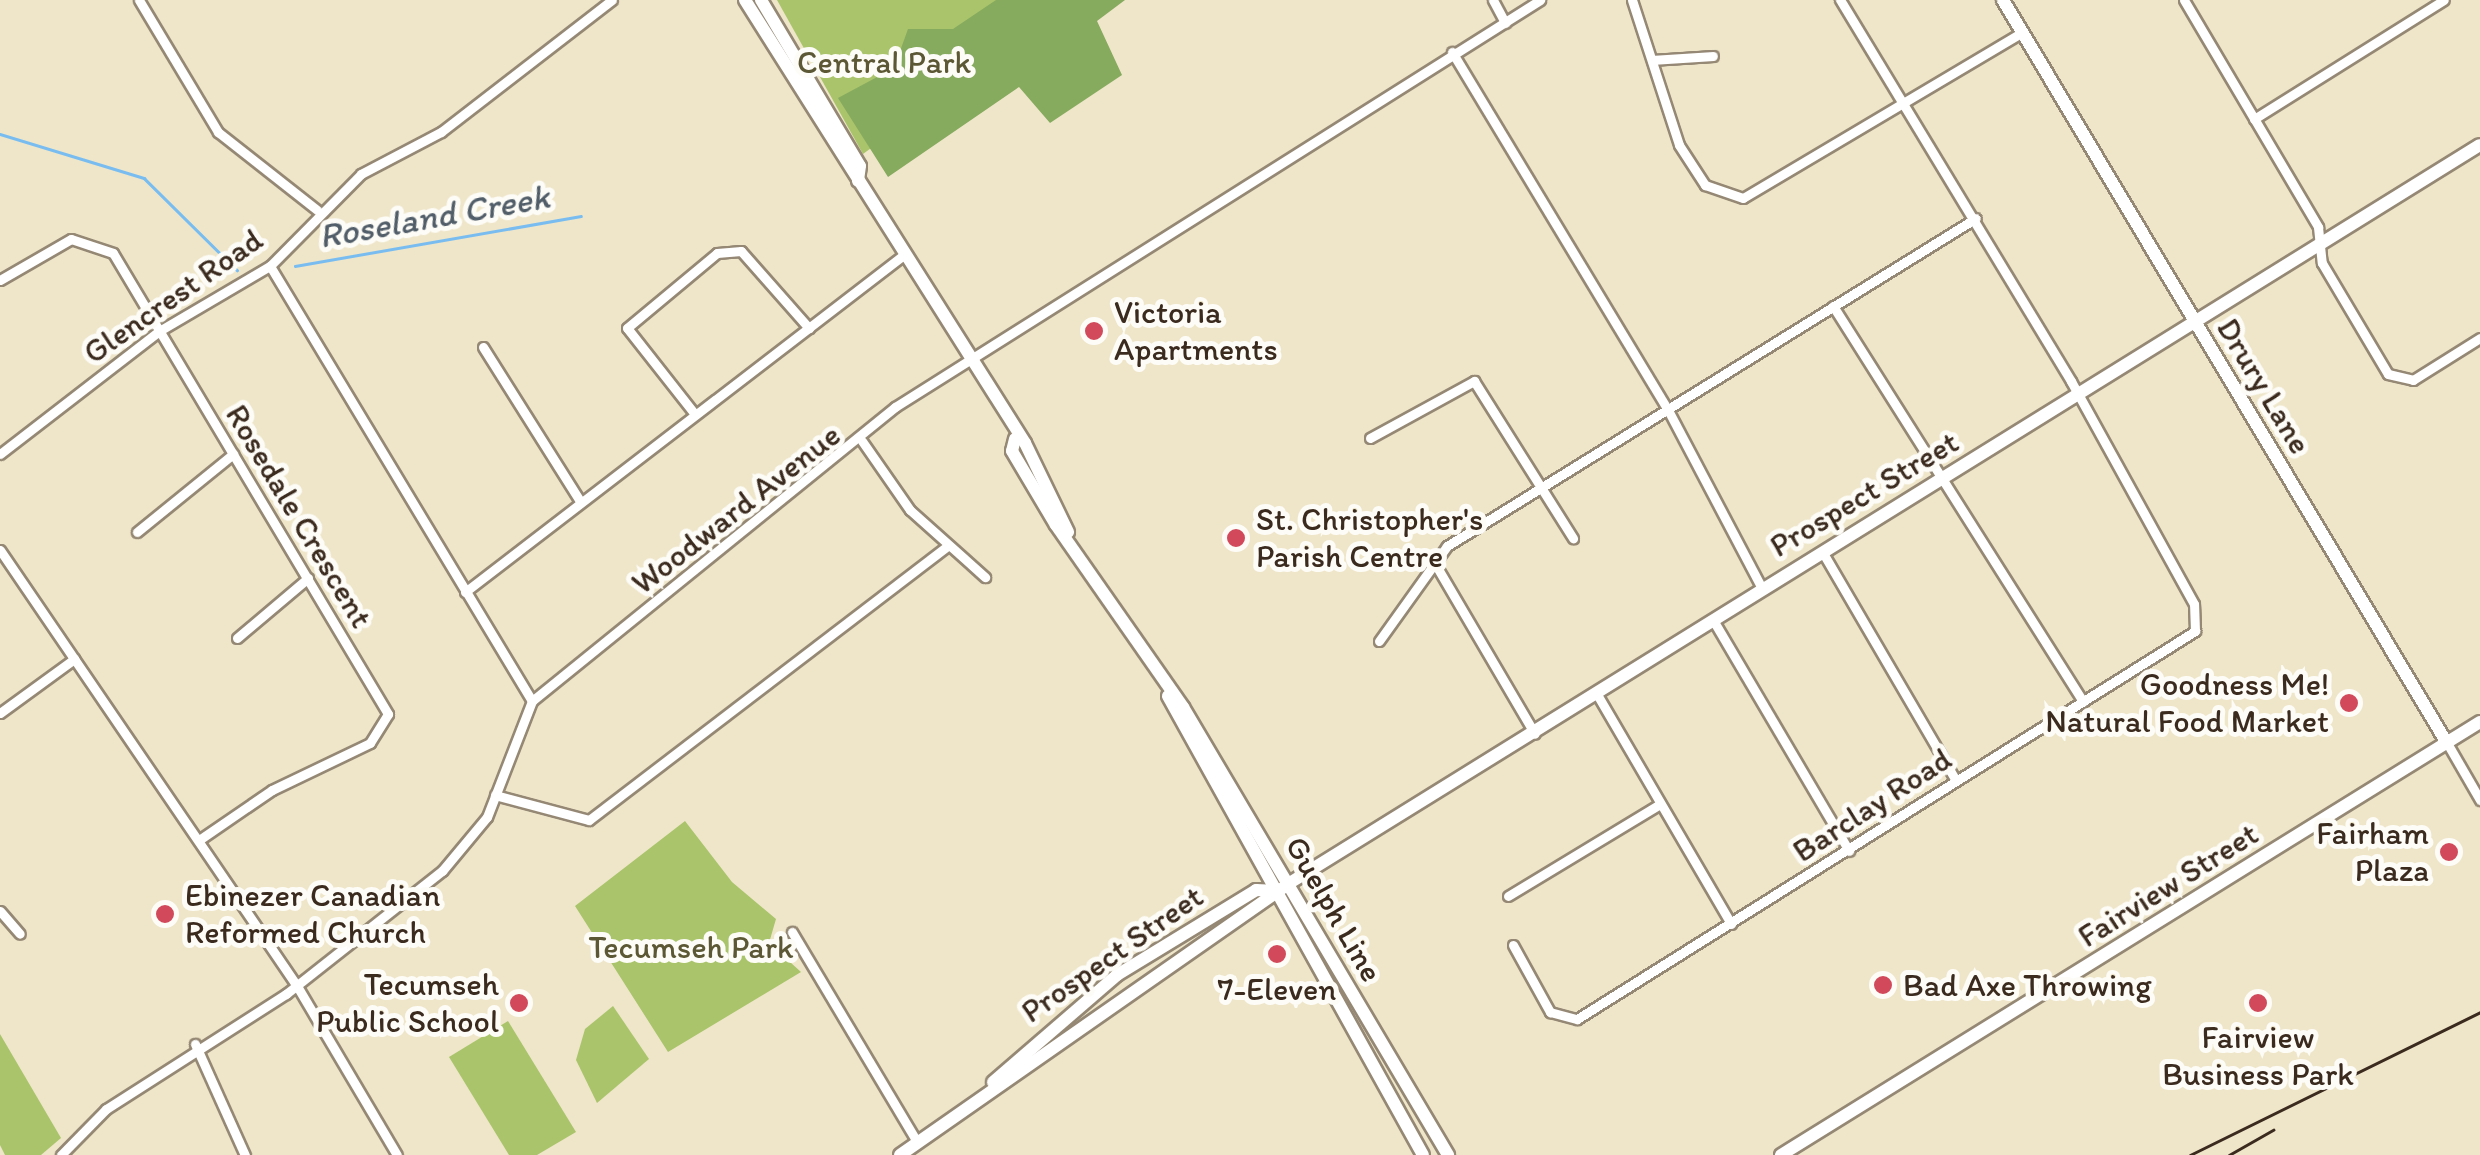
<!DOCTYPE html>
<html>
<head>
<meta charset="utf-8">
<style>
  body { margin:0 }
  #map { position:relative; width:2480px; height:1155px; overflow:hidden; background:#efe6ca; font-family:Itim,sans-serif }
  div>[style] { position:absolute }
  .green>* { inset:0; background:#a9c46a }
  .forest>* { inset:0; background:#86aa5e }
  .stream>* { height:2.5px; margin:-1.25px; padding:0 1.25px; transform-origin:1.25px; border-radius:1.25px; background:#79bdf0 }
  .roads { filter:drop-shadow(2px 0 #958874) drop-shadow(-2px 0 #958874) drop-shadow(0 2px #958874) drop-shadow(0 -2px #958874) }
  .street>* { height:9px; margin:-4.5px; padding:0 4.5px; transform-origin:4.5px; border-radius:4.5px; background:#fff }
  .secondary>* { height:12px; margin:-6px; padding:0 6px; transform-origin:6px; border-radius:6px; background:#fff }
  .rail>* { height:2.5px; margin:-1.25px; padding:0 1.25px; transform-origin:1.25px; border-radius:1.25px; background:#3b2a1e }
  .dots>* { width:28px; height:28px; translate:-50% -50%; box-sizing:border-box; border:5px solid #fdfcf7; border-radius:50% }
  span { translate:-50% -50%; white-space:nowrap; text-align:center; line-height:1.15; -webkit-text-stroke:10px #fdfcf7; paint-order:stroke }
  .park-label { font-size:32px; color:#5c5835 }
  .street-label { font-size:32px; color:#3b2a1e }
  .poi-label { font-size:32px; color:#3b2a1e }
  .left { translate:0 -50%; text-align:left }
  .right { translate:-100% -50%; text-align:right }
  .water-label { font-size:35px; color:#515d68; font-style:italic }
</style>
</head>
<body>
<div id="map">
  <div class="green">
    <div style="clip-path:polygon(777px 0,1072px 0,863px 154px)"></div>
    <div style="clip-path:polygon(685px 821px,732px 882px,776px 919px,769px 943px,801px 972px,668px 1052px,575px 906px)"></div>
    <div style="clip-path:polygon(613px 1006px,649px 1059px,597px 1103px,576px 1060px,585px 1029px)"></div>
    <div style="clip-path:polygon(508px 1021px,576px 1132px,537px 1155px,509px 1155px,449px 1057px)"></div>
    <div style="clip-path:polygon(0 1034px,61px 1138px,41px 1155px,5px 1155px,0 1145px)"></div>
  </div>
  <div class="forest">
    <div style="clip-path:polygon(996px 0,1125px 0,1097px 21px,1122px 75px,1050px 123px,1019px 87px,888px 177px,838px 98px,894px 68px,908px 29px,953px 29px)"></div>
  </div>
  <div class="stream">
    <div style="left:0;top:134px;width:151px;rotate:17deg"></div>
    <div style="left:144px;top:178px;width:131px;rotate:44.7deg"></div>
    <div style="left:295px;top:266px;width:290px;rotate:-9.9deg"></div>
  </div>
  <div class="roads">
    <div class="street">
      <div style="left:139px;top:0;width:154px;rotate:59.1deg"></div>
      <div style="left:218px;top:132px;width:126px;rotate:38.2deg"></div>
      <div style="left:1493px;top:0;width:26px;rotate:62deg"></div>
      <div style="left:1632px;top:0;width:152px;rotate:72deg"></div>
      <div style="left:1679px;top:145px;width:48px;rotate:57deg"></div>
      <div style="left:1705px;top:185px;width:40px;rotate:18.9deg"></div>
      <div style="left:1743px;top:198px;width:323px;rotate:-30.7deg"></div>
      <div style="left:2184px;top:0;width:264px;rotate:59.4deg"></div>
      <div style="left:2318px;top:227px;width:36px;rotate:84deg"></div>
      <div style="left:2322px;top:263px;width:129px;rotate:59.3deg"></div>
      <div style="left:2388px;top:374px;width:26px;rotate:13deg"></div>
      <div style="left:2413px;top:380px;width:79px;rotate:-32.1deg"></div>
      <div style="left:1452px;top:52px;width:418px;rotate:58.9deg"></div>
      <div style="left:1668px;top:410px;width:201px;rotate:62.2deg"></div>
      <div style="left:1652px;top:60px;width:61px;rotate:-3.8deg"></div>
      <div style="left:2254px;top:119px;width:224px;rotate:-32.1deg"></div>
      <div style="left:270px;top:266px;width:508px;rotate:58.94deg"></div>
      <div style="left:0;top:280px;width:82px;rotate:-30deg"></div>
      <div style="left:71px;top:239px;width:44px;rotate:18.4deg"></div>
      <div style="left:113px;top:253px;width:537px;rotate:59.18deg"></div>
      <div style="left:388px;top:714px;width:34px;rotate:122deg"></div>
      <div style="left:370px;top:743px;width:109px;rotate:154.4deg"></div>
      <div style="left:272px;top:790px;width:88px;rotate:145.6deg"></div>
      <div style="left:1833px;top:306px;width:468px;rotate:57.7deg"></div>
      <div style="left:483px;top:347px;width:182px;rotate:57.8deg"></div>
      <div style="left:694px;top:413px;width:108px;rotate:-128.2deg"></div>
      <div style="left:627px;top:328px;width:117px;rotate:-39.8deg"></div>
      <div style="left:717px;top:253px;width:24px;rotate:-5deg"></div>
      <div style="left:741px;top:251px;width:103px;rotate:48.6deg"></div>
      <div style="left:1370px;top:438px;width:119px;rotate:-28.7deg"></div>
      <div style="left:1474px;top:381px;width:186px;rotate:57.8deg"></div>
      <div style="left:862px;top:441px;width:84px;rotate:55.2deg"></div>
      <div style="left:910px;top:510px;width:101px;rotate:41.8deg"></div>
      <div style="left:0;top:454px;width:201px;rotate:-37.7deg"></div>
      <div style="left:159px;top:331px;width:129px;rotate:-30.4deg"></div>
      <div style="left:270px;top:266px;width:129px;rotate:-45.3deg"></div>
      <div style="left:361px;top:174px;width:90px;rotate:-27.7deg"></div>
      <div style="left:441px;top:132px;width:216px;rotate:-37.7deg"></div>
      <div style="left:137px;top:532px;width:124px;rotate:-39.1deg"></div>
      <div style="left:0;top:550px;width:528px;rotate:55.74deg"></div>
      <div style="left:297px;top:986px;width:196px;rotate:59.4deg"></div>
      <div style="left:1823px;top:553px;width:264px;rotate:59.7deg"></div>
      <div style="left:1434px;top:562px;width:199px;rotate:59.6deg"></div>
      <div style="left:465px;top:592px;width:550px;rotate:-37.54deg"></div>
      <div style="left:1713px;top:620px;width:268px;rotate:59.5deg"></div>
      <div style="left:237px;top:638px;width:93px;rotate:-40.2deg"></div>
      <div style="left:1379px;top:641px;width:117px;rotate:-54.4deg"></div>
      <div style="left:1447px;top:546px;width:622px;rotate:-31.8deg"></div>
      <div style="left:1598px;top:696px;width:264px;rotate:59.7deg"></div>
      <div style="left:0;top:713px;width:92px;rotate:-36.1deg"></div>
      <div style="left:2447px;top:743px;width:66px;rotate:59.9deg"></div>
      <div style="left:495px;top:795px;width:97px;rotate:14.9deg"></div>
      <div style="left:589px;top:820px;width:451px;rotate:-37.4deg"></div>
      <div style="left:1508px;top:896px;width:178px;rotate:-31.2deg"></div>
      <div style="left:0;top:911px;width:30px;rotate:49deg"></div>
      <div style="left:792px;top:932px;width:244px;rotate:59.2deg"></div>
      <div style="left:1513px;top:945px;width:77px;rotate:61.1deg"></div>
      <div style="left:1550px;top:1012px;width:28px;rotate:15deg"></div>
      <div style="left:1577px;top:1019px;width:730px;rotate:-32.12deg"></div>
      <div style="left:2195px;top:631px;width:27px;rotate:-92deg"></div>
      <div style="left:2194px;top:604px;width:255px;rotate:-118.9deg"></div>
      <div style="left:2071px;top:381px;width:446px;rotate:-121.2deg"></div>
      <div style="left:195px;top:1044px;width:122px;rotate:65.8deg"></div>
      <div style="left:61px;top:1155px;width:64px;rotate:-45.6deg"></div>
      <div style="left:106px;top:1109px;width:214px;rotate:-32.6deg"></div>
      <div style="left:286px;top:994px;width:199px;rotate:-38.3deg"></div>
      <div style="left:442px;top:871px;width:70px;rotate:-50.2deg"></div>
      <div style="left:487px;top:817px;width:124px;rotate:-68.8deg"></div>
      <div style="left:532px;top:701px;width:467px;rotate:-39deg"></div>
      <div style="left:895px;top:407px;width:763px;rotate:-32.25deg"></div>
    </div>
    <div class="secondary">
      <div style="left:745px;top:0;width:524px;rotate:57.7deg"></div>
      <div style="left:1025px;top:443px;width:99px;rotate:64.2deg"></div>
      <div style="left:761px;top:0;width:193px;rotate:59.2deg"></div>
      <div style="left:860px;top:166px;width:15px;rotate:98deg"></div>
      <div style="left:2003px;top:0;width:866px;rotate:59.14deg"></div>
      <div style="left:1015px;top:439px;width:12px;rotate:104deg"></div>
      <div style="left:1012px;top:451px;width:86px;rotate:59.3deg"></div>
      <div style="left:1056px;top:525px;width:222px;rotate:55.1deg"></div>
      <div style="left:1183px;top:707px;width:521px;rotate:59.39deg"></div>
      <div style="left:1168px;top:696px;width:525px;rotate:60.95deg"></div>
      <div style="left:993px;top:1082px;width:164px;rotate:-40.8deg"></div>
      <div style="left:1117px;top:975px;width:163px;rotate:-31.4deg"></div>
      <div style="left:1256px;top:890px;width:21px;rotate:3deg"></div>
      <div style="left:900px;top:1155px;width:473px;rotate:-34.9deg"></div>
      <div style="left:1288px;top:884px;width:1402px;rotate:-31.8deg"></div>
      <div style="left:1781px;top:1155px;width:822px;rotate:-31.78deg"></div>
    </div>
  </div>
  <div class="rail">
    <div style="left:2190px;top:1155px;width:323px;rotate:-26.2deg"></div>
    <div style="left:2229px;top:1155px;width:51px;rotate:-29.6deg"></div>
  </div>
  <div class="dots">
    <div style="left:1094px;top:331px;background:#d1495b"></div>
    <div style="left:1236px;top:538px;background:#d1495b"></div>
    <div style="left:2349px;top:703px;background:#d1495b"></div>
    <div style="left:2449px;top:852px;background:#d1495b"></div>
    <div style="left:165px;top:914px;background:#d1495b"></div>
    <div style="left:1277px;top:954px;background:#d1495b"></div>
    <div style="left:1883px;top:985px;background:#d1495b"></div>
    <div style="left:519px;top:1003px;background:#d1495b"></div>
    <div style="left:2258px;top:1003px;background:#d1495b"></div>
  </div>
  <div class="park-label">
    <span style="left:884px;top:62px">Central Park</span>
    <span style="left:691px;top:947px">Tecumseh Park</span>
  </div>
  <div class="street-label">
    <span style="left:173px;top:296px;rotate:-35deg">Glencrest Road</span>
    <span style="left:2264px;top:386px;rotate:59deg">Drury Lane</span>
    <span style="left:1864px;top:494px;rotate:-31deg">Prospect Street</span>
    <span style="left:736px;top:509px;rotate:-38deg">Woodward Avenue</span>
    <span style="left:299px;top:516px;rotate:59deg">Rosedale Crescent</span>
    <span style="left:1872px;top:805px;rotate:-33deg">Barclay Road</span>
    <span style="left:2168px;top:885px;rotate:-32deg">Fairview Street</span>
    <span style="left:1334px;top:909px;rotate:60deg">Guelph Line</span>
    <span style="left:1112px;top:954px;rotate:-35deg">Prospect Street</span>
  </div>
  <div class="poi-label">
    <span class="left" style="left:1114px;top:331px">Victoria<br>Apartments</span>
    <span class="left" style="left:1256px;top:538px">St. Christopher's<br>Parish Centre</span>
    <span class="right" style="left:2329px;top:703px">Goodness Me!<br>Natural Food Market</span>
    <span class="right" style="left:2429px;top:852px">Fairham<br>Plaza</span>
    <span class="left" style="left:185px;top:914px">Ebinezer Canadian<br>Reformed Church</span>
    <span class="right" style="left:499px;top:1003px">Tecumseh<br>Public School</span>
    <span class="left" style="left:1903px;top:985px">Bad Axe Throwing</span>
    <span style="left:1277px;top:989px">7-Eleven</span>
    <span style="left:2258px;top:1056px">Fairview<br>Business Park</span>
  </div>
  <div class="water-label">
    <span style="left:434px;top:216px;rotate:-10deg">Roseland Creek</span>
  </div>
</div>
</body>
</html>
